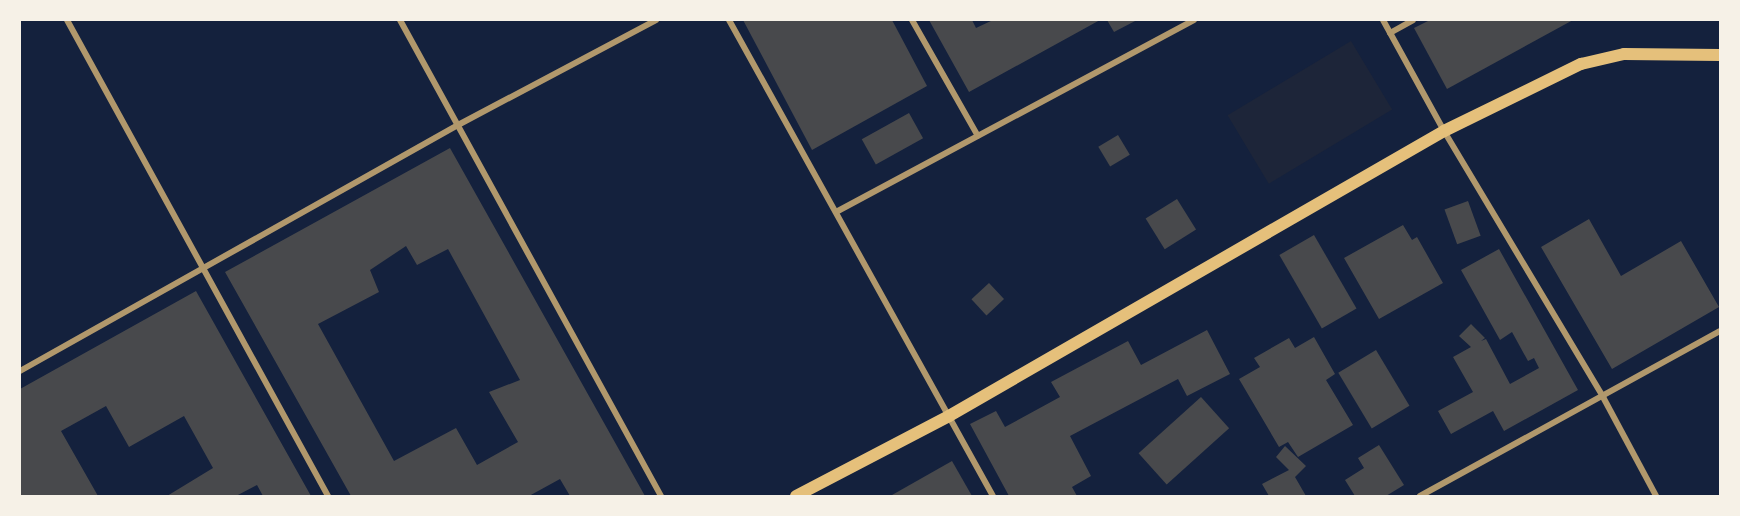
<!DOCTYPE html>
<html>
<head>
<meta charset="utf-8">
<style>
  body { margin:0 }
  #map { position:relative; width:1740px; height:516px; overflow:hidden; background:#14213d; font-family:Jost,sans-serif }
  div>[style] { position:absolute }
  .green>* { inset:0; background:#1d2539; transform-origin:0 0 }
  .building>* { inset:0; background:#48494c; transform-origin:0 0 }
  .minor>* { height:6px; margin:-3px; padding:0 3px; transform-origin:3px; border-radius:3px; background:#b1986c }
  .secondary>* { height:12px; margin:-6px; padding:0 6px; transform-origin:6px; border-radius:6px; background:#e5c07b }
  span { translate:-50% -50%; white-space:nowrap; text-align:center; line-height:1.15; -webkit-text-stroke:4.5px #f6f1e7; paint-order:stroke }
  .frame { position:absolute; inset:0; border:21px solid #f6f1e7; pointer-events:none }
</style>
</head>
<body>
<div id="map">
  <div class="green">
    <div style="left:1351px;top:41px;width:80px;height:144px;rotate:59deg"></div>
  </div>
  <div class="building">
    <div style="clip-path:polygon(743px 20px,892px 20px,927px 86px,812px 150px)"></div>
    <div style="clip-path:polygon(929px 20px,972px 20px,976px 28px,993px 20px,1100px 20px,969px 92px)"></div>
    <div style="clip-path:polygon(1107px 20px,1137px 20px,1114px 32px)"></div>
    <div style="clip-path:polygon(1430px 20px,1573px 20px,1447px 89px,1414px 28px)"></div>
    <div style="left:909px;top:113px;width:29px;height:54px;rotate:61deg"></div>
    <div style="left:1118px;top:135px;width:23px;height:23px;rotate:59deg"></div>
    <div style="clip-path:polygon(evenodd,450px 148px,645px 496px,570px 496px,560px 479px,529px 496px,351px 496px,225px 272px,450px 148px,406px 246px,417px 265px,448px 249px,520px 380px,489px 392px,518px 442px,477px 465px,456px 428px,394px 461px,318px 324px,379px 292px,370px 270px,406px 246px)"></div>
    <div style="left:1177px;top:199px;width:36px;height:37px;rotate:58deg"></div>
    <div style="left:1468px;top:201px;width:37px;height:25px;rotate:70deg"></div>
    <div style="clip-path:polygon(1589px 219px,1621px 276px,1681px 241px,1719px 307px,1612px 369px,1541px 247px)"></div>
    <div style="clip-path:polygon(1403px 225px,1412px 240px,1417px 237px,1443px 283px,1379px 319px,1344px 258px)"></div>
    <div style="left:1314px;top:235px;width:85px;height:40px;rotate:60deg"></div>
    <div style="clip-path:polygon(1499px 249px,1578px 390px,1504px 431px,1493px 411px,1451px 434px,1438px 411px,1473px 392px,1453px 357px,1471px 347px,1459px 336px,1471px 324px,1485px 338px,1481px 341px,1486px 339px,1510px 384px,1539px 368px,1534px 358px,1528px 361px,1512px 332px,1500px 340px,1461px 270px)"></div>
    <div style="left:989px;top:283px;width:22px;height:24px;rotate:47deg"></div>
    <div style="clip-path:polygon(196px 291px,311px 496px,263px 496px,257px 485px,236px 496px,167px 496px,213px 468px,184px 416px,129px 447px,106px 406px,61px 431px,98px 496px,20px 496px,20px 389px)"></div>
    <div style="clip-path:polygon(1207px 330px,1230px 374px,1187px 396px,1178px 379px,1070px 436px,1091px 476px,1072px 487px,1077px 496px,1009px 496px,970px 424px,996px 411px,1005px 427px,1060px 397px,1051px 382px,1128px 341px,1141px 365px)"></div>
    <div style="clip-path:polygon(1314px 337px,1335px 374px,1326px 380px,1353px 425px,1298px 457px,1288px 442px,1279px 447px,1239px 379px,1260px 367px,1254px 358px,1289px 338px,1295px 348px)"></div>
    <div style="left:1376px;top:350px;width:65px;height:44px;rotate:59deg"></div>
    <div style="left:1201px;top:397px;width:42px;height:84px;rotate:48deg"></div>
    <div style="clip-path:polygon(1379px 445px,1404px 485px,1386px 496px,1355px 496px,1345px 480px,1364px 468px,1358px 458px)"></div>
    <div style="clip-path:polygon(1285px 446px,1306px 466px,1295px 477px,1306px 496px,1269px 496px,1262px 484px,1289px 470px,1276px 457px)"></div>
    <div style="clip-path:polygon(952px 461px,972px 496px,894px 496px,892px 495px)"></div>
  </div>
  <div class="minor">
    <div style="left:67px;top:20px;width:543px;rotate:61.26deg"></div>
    <div style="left:400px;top:20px;width:543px;rotate:61.26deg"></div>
    <div style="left:729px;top:20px;width:544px;rotate:60.99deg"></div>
    <div style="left:912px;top:20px;width:133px;rotate:60.4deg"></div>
    <div style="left:1383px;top:20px;width:127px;rotate:61.2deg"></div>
    <div style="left:1444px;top:131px;width:310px;rotate:59.1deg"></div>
    <div style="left:1603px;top:397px;width:112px;rotate:61.8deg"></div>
    <div style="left:1390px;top:33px;width:26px;rotate:-29deg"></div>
    <div style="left:836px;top:212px;width:406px;rotate:-28.2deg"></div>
    <div style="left:20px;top:371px;width:502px;rotate:-29.32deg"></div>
    <div style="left:458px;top:125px;width:224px;rotate:-27.9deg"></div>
    <div style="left:1420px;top:496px;width:342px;rotate:-28.8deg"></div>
  </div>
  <div class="secondary">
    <div style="left:796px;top:496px;width:173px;rotate:-27.6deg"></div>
    <div style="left:949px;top:416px;width:571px;rotate:-29.93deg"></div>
    <div style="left:1444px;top:131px;width:153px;rotate:-26.1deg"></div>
    <div style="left:1581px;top:64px;width:44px;rotate:-13.1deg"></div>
    <div style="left:1624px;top:54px;width:96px;rotate:0.6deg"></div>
  </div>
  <div class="frame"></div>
</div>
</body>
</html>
